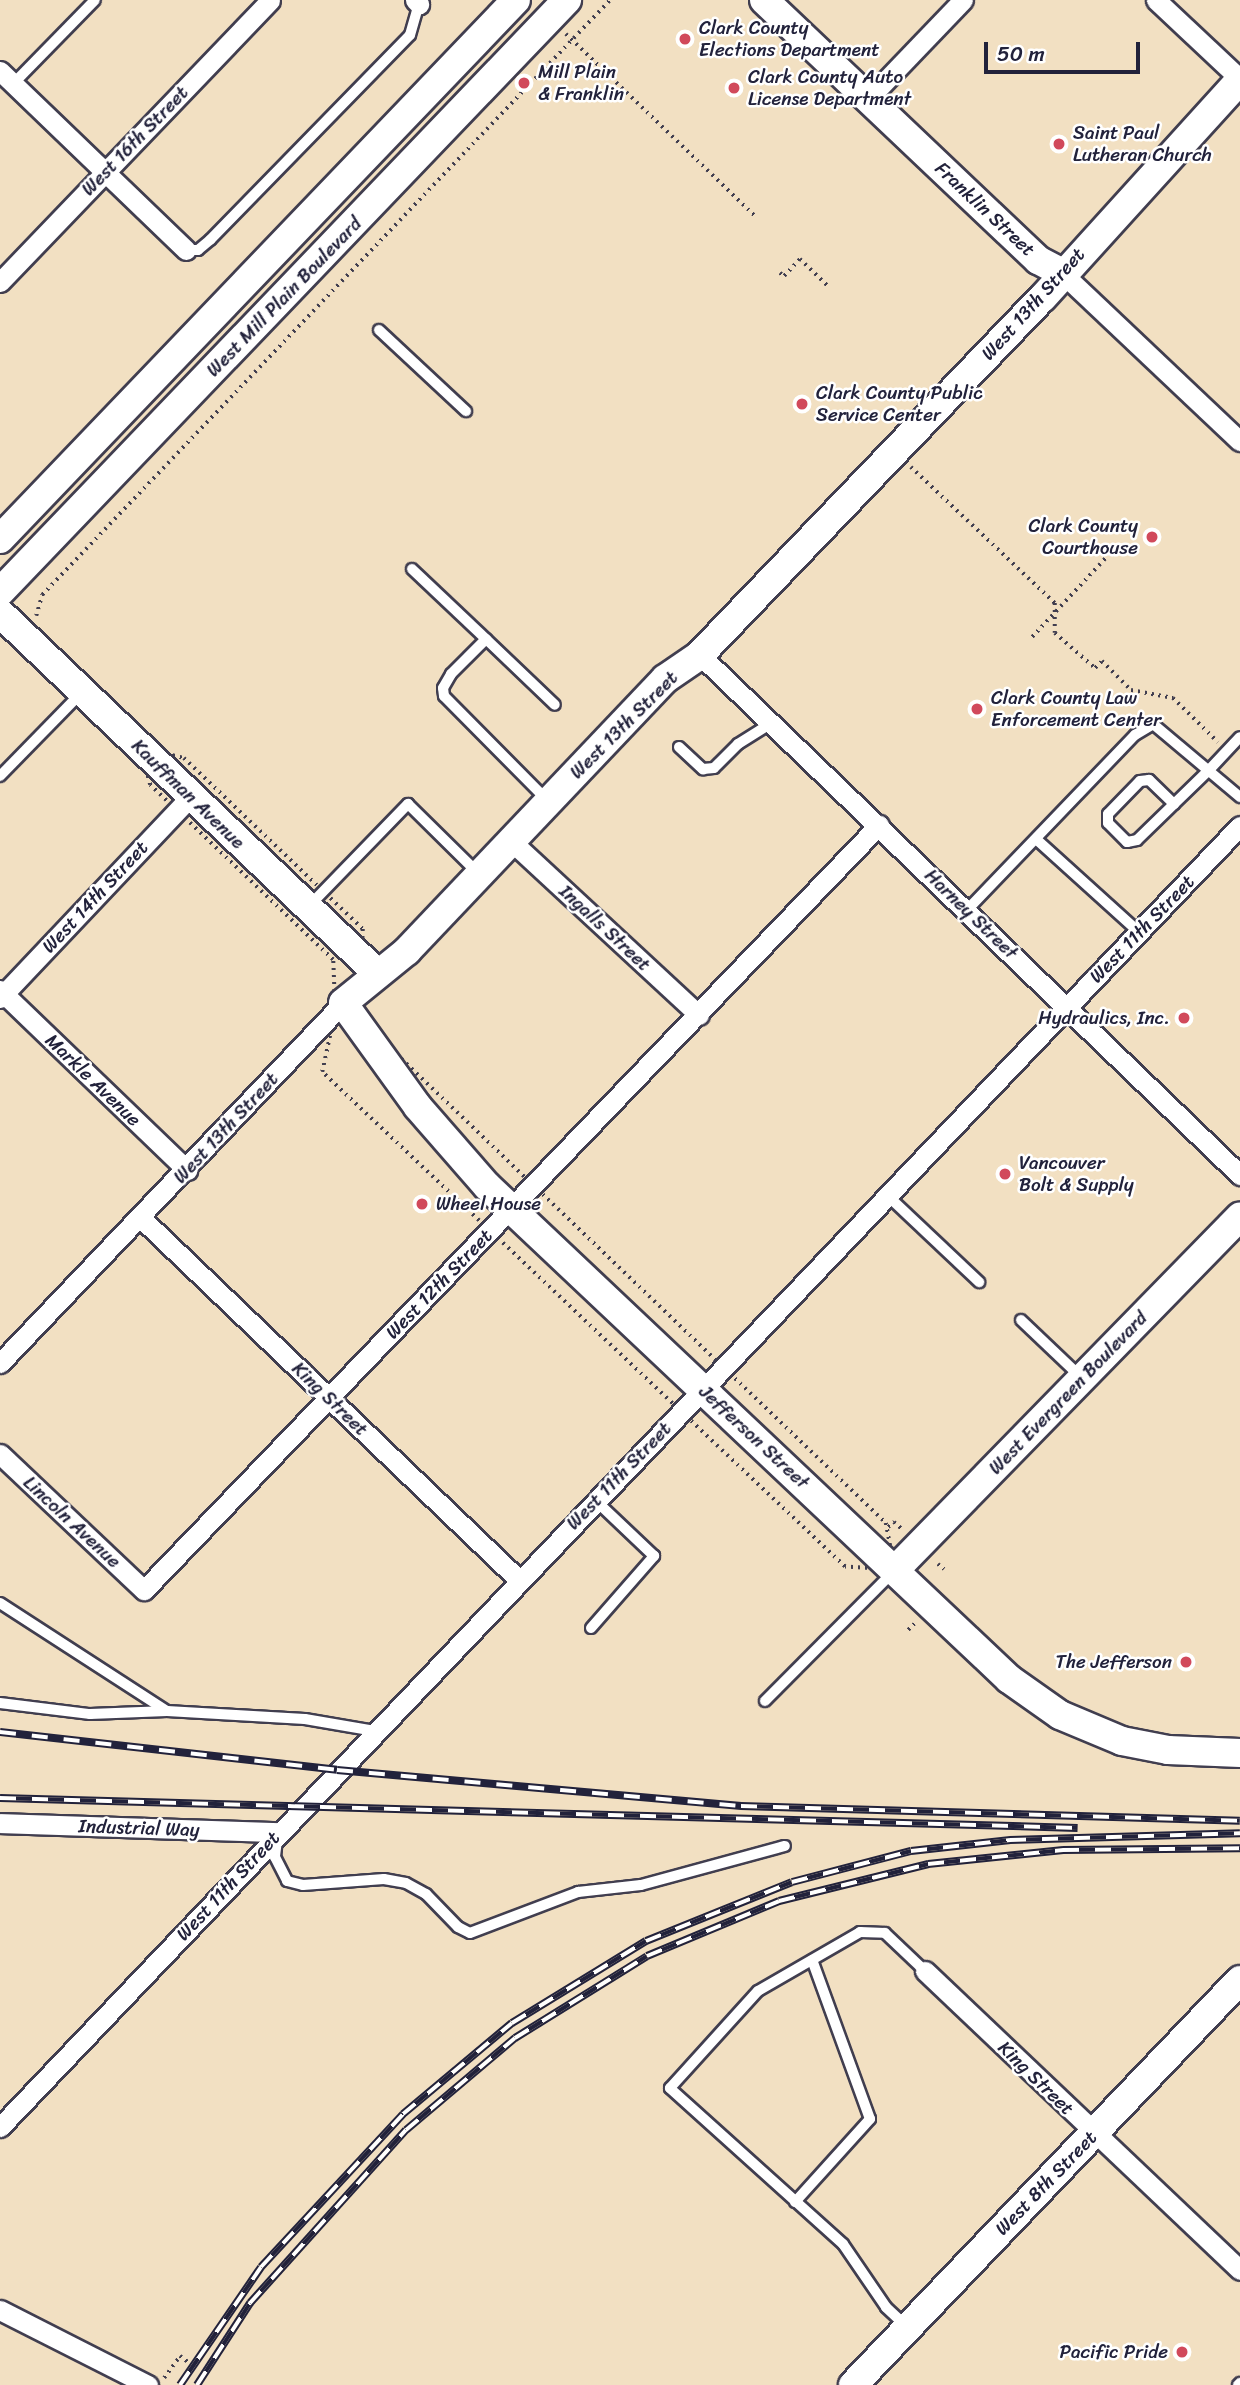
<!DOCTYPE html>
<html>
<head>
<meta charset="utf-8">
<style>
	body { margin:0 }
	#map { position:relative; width:1240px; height:2385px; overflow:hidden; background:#f2e0c2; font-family:Sriracha,sans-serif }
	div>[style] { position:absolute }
	.path>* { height:3.5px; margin-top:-1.75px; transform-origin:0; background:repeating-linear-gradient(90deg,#413e4f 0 2px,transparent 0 7px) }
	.roads { filter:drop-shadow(2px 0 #413e4f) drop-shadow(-2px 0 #413e4f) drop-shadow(0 2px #413e4f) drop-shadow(0 -2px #413e4f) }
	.lane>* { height:10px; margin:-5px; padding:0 5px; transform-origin:5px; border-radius:5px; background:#fff }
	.street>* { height:19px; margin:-9.5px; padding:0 9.5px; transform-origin:9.5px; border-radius:9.5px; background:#fff }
	.secondary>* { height:28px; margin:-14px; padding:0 14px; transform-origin:14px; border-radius:14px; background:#fff }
	.rail>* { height:8px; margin-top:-4px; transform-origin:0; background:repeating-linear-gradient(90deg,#fff 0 16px,#22223b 0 32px); box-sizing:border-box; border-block:2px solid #22223b }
	.path-bridge>* { height:3.5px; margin-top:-1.75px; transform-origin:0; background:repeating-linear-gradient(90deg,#413e4f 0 2px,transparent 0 7px) }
	.dots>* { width:19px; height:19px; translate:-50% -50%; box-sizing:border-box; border:4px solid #fff; border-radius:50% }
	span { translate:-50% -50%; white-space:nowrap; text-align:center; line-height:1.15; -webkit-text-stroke:5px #fff; paint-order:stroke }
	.poi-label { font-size:19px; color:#22223b }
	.left { translate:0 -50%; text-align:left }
	.right { translate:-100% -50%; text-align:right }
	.street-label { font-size:19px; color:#22223b }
	.scale { position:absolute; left:984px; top:42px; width:156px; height:32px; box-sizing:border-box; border:4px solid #22223b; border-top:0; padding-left:9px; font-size:21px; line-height:24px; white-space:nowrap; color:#22223b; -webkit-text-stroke:5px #fff; paint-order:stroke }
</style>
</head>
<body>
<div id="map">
	<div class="path">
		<div style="left:566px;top:34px;width:262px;rotate:43.9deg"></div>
		<div style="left:780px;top:273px;width:5px;rotate:37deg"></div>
		<div style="left:784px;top:276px;width:23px;rotate:-47deg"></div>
		<div style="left:800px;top:259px;width:40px;rotate:44deg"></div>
		<div style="left:911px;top:467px;width:198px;rotate:43.4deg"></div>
		<div style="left:1055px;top:603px;width:30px;rotate:90deg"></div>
		<div style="left:1055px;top:633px;width:53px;rotate:41.2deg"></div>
		<div style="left:1095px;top:668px;width:10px;rotate:-45deg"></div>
		<div style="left:1102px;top:661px;width:41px;rotate:45deg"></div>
		<div style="left:1131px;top:690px;width:43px;rotate:10.8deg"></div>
		<div style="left:1173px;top:698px;width:63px;rotate:44.4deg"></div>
		<div style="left:36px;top:616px;width:22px;rotate:-74deg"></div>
		<div style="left:42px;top:595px;width:823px;rotate:-46.33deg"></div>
		<div style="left:139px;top:747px;width:46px;rotate:13.7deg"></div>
		<div style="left:184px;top:758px;width:248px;rotate:43.7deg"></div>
		<div style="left:363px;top:929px;width:31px;rotate:92deg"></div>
		<div style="left:362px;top:960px;width:20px;rotate:41deg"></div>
		<div style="left:377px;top:973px;width:21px;rotate:139deg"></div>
		<div style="left:361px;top:987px;width:33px;rotate:90deg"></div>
		<div style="left:361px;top:1020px;width:727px;rotate:43.77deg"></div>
		<div style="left:886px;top:1523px;width:48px;rotate:79.2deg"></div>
		<div style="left:895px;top:1570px;width:50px;rotate:-176.6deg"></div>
		<div style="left:845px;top:1567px;width:720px;rotate:-136.58deg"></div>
		<div style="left:322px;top:1072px;width:61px;rotate:-77.8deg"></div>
		<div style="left:335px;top:1012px;width:52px;rotate:-92.2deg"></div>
		<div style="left:333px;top:960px;width:253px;rotate:-136.3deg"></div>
		<div style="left:150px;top:785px;width:40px;rotate:-106deg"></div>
		<div style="left:888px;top:1527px;width:8px;rotate:-40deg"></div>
		<div style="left:894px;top:1522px;width:11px;rotate:41deg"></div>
		<div style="left:938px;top:1564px;width:8px;rotate:40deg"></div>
		<div style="left:908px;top:1630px;width:10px;rotate:-45deg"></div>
		<div style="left:164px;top:2378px;width:27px;rotate:-54deg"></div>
		<div style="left:180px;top:2356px;width:10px;rotate:37deg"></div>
	</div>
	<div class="roads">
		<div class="lane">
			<div style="left:13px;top:84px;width:117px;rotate:-45.7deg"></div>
			<div style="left:186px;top:250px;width:12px"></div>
			<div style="left:198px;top:250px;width:16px;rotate:-40deg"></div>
			<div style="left:210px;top:240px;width:286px;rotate:-45.7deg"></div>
			<div style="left:410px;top:35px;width:32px;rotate:-74deg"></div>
			<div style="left:379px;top:330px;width:119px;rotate:43deg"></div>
			<div style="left:412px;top:569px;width:102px;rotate:43.4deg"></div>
			<div style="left:679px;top:747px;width:33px;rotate:43deg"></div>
			<div style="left:703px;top:769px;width:11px;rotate:-5deg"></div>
			<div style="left:714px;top:768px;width:34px;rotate:-45deg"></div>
			<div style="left:738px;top:744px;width:39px;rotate:-32deg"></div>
			<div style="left:0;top:776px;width:116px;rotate:-45.7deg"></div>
			<div style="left:546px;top:799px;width:145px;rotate:-134.7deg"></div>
			<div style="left:444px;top:696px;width:8px;rotate:-97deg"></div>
			<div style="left:443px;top:688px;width:16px;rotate:-60deg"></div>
			<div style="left:451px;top:674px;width:49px;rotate:-45deg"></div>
			<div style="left:486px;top:639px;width:95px;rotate:43.7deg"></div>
			<div style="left:1174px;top:804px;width:35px;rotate:-136deg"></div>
			<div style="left:1149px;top:780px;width:9px;rotate:174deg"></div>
			<div style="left:1140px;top:781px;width:46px;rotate:134.1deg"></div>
			<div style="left:1108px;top:814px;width:9px;rotate:90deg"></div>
			<div style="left:1108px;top:823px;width:27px;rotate:45deg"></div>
			<div style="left:1127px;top:842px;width:10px;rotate:-11deg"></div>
			<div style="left:1137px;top:840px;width:52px;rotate:-44.2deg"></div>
			<div style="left:1174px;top:804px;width:49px;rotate:-44.2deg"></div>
			<div style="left:1209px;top:770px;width:45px;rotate:-46.8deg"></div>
			<div style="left:1036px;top:839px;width:139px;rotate:42.1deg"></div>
			<div style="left:310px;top:905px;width:141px;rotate:-45.9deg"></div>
			<div style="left:408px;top:804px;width:97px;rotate:44.6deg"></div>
			<div style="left:967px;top:910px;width:243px;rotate:-46.2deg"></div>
			<div style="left:1135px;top:735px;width:21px;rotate:-31deg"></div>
			<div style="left:1153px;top:724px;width:114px;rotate:40deg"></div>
			<div style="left:887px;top:1195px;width:127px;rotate:43.4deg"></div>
			<div style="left:1021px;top:1320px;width:84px;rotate:43.6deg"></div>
			<div style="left:0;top:1603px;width:199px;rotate:32.9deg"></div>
			<div style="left:591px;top:1628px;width:96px;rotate:-48.8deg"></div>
			<div style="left:654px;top:1556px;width:80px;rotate:-136.5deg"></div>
			<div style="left:765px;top:1701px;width:180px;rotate:-45.2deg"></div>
			<div style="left:0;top:1703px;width:91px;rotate:7deg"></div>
			<div style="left:90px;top:1714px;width:77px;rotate:-2.2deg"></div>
			<div style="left:167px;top:1711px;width:138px;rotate:3.3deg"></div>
			<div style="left:305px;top:1719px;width:71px;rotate:9.7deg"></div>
			<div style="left:277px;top:1840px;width:17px;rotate:97deg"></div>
			<div style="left:275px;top:1857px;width:27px;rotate:63deg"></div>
			<div style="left:287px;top:1881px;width:16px;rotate:14deg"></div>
			<div style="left:303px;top:1885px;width:81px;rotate:-4.2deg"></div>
			<div style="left:384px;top:1879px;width:22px;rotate:10deg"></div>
			<div style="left:406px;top:1883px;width:23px;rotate:29deg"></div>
			<div style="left:426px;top:1894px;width:46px;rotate:45.9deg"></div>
			<div style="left:458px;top:1927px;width:13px;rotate:27deg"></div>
			<div style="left:470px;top:1933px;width:116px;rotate:-20.8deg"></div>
			<div style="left:578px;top:1892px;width:63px;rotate:-6.3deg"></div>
			<div style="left:641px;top:1885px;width:149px;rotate:-15.2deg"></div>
			<div style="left:795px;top:2202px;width:112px;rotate:-47.9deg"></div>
			<div style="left:870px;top:2119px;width:169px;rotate:-110deg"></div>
			<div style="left:905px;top:2325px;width:26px;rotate:-137deg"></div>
			<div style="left:886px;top:2307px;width:76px;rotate:-124.3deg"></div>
			<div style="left:843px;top:2244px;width:233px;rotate:-138deg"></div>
			<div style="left:670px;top:2088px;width:131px;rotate:-47.8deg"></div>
			<div style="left:758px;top:1991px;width:118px;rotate:-30deg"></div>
			<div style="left:860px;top:1932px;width:25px;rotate:2deg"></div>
			<div style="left:885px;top:1933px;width:55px;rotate:43.5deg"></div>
			<div style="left:1238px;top:2385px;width:3px;rotate:-45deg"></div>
		</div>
		<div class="street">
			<div style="left:415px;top:0;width:6px;rotate:45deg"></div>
			<div style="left:1156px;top:0;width:115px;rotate:43.2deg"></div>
			<div style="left:0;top:71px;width:258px;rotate:43.9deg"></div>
			<div style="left:868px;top:99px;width:137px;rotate:-46.2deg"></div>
			<div style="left:1061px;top:272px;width:246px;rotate:43.4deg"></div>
			<div style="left:0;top:282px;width:390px;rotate:-46.2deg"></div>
			<div style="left:700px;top:655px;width:750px;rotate:43.92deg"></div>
			<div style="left:511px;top:841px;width:256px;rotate:42.8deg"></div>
			<div style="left:0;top:990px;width:260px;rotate:43.9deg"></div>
			<div style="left:0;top:998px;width:277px;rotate:-46.6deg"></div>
			<div style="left:141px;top:1218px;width:523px;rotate:43.76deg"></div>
			<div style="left:0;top:1363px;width:497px;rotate:-46.4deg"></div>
			<div style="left:0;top:1454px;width:198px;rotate:43.4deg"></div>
			<div style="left:144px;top:1590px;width:1061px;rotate:-46.15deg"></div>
			<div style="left:0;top:1823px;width:278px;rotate:1.9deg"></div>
			<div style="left:925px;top:1971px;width:434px;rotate:43.5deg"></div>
			<div style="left:0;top:2127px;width:1797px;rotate:-46.38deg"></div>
			<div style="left:0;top:2310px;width:166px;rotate:26.9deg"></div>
		</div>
		<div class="secondary">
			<div style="left:764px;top:0;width:378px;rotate:43.5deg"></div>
			<div style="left:1038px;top:260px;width:26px;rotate:28deg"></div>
			<div style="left:1240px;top:80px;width:294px;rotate:132.2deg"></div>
			<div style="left:1042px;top:298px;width:494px;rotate:133.8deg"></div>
			<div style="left:700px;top:655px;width:42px;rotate:145.6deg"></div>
			<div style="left:665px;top:679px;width:375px;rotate:133.5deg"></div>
			<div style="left:407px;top:951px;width:82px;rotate:140.9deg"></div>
			<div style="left:343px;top:1003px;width:128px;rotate:54.2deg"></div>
			<div style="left:418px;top:1107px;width:105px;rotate:48.9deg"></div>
			<div style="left:487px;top:1186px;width:718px;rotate:43.36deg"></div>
			<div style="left:1009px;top:1679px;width:62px;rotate:35.2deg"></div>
			<div style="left:1060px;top:1715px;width:67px;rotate:22.8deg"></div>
			<div style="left:1122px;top:1741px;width:47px;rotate:11.1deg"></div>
			<div style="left:1168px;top:1750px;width:72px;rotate:2.4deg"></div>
			<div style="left:0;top:539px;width:746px;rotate:-46.25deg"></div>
			<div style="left:0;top:592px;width:820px;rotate:-46.24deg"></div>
			<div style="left:0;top:613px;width:521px;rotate:43.68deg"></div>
			<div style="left:895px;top:1570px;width:494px;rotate:-45.7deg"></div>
			<div style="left:853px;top:2385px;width:560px;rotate:-46.3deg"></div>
		</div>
	</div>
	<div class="rail">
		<div style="left:0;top:1732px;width:339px;rotate:6.4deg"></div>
		<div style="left:337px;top:1770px;width:406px;rotate:5.1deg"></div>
		<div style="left:741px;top:1806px;width:499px;rotate:1.7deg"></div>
		<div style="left:0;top:1798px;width:1078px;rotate:1.59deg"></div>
		<div style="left:180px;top:2385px;width:143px;rotate:-55.5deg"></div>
		<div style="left:261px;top:2267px;width:209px;rotate:-47.1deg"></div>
		<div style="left:403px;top:2114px;width:142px;rotate:-39.9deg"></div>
		<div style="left:512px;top:2023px;width:157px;rotate:-31.5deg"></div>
		<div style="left:646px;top:1941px;width:157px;rotate:-22deg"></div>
		<div style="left:792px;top:1882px;width:123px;rotate:-14.6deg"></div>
		<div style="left:911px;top:1851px;width:100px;rotate:-6.3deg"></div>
		<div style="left:1010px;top:1840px;width:230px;rotate:-1.7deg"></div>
		<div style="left:197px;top:2385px;width:98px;rotate:-57.1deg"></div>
		<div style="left:250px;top:2303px;width:233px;rotate:-48deg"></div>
		<div style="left:406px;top:2130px;width:143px;rotate:-40.2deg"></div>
		<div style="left:515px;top:2038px;width:155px;rotate:-31.8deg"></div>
		<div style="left:647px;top:1956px;width:143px;rotate:-22.6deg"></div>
		<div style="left:779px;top:1901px;width:154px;rotate:-13.9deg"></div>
		<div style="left:928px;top:1864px;width:136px;rotate:-5.9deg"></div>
		<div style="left:1063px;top:1850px;width:177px;rotate:-0.6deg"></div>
	</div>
	<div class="path-bridge">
		<div style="left:1032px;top:637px;width:122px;rotate:-47deg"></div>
	</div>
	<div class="dots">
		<div style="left:685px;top:39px;background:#d1495b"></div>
		<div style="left:524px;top:83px;background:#d1495b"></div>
		<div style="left:734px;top:88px;background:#d1495b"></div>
		<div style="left:1059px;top:144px;background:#d1495b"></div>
		<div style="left:802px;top:404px;background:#d1495b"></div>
		<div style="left:1152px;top:537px;background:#d1495b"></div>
		<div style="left:977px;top:709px;background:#d1495b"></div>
		<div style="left:1184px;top:1018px;background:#d1495b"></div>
		<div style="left:1005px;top:1174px;background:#d1495b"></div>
		<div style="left:422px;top:1204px;background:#d1495b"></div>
		<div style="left:1186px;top:1662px;background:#d1495b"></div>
		<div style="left:1182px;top:2352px;background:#d1495b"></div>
	</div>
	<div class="poi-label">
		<span class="left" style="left:699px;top:39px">Clark County<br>Elections Department</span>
		<span class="left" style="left:538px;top:83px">Mill Plain<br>&amp; Franklin</span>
		<span class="left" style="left:748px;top:88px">Clark County Auto<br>License Department</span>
		<span class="left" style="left:1073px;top:144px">Saint Paul<br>Lutheran Church</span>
		<span class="left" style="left:816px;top:404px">Clark County Public<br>Service Center</span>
		<span class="right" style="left:1138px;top:537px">Clark County<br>Courthouse</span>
		<span class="left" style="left:991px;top:709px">Clark County Law<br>Enforcement Center</span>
		<span class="right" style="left:1170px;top:1018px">Hydraulics, Inc.</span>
		<span class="left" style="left:1019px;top:1174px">Vancouver<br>Bolt &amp; Supply</span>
		<span class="left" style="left:436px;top:1204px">Wheel House</span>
		<span class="right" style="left:1172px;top:1662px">The Jefferson</span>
		<span class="right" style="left:1168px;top:2352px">Pacific Pride</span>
	</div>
	<div class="street-label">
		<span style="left:135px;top:141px;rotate:-46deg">West 16th Street</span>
		<span style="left:985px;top:209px;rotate:43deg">Franklin Street</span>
		<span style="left:284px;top:297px;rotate:-46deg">West Mill Plain Boulevard</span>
		<span style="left:1033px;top:304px;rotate:-48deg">West 13th Street</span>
		<span style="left:624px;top:725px;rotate:-45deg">West 13th Street</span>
		<span style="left:188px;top:794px;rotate:44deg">Kauffman Avenue</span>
		<span style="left:95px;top:897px;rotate:-47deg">West 14th Street</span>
		<span style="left:971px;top:914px;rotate:44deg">Harney Street</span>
		<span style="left:605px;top:928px;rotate:43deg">Ingalls Street</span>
		<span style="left:1142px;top:929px;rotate:-46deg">West 11th Street</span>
		<span style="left:93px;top:1080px;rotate:44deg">Markle Avenue</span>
		<span style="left:226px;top:1128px;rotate:-47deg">West 13th Street</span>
		<span style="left:439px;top:1284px;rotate:-46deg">West 12th Street</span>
		<span style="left:1068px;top:1393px;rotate:-46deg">West Evergreen Boulevard</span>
		<span style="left:330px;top:1399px;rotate:44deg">King Street</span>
		<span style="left:754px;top:1437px;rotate:43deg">Jefferson Street</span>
		<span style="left:619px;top:1476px;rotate:-46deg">West 11th Street</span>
		<span style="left:72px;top:1522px;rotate:43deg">Lincoln Avenue</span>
		<span style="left:139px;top:1828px;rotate:2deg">Industrial Way</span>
		<span style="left:228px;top:1886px;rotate:-47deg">West 11th Street</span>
		<span style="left:1036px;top:2078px;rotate:44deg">King Street</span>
		<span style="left:1046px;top:2183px;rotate:-46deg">West 8th Street</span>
	</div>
	<div class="scale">50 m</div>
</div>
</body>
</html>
